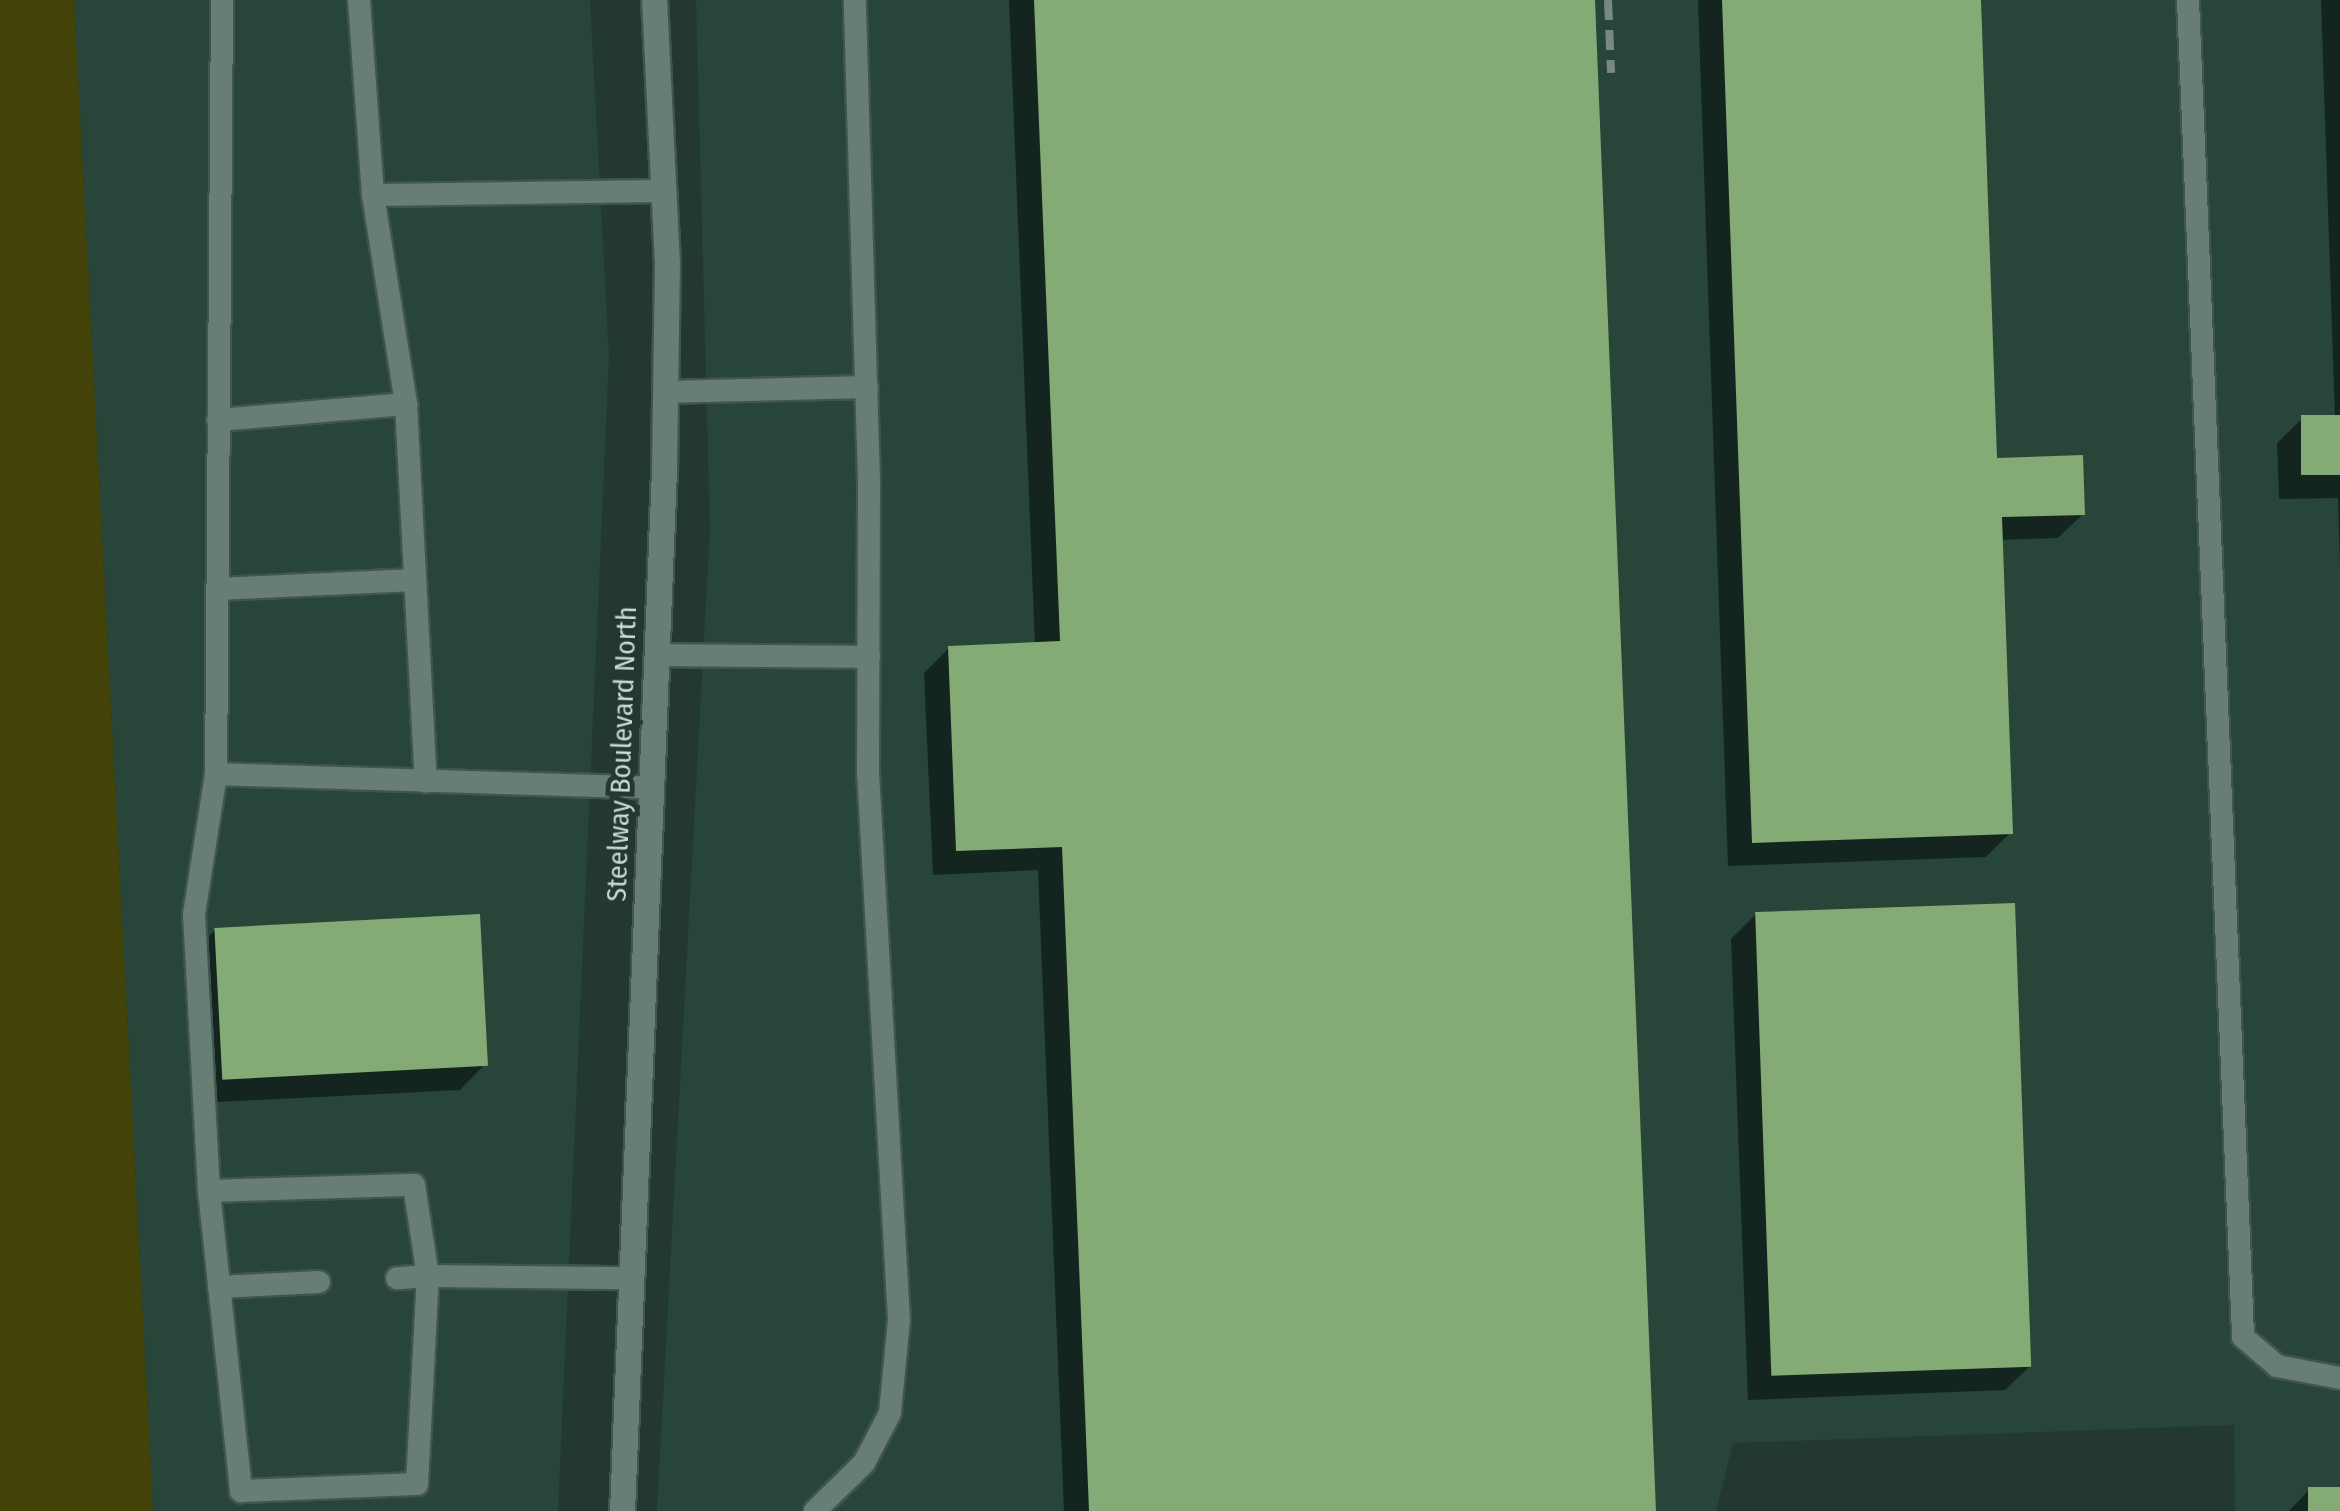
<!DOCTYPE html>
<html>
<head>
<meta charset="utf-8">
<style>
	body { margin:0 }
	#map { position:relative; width:2340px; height:1511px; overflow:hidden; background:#233930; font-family:"Fira Sans Condensed",sans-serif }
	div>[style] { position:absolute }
	.built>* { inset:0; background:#274539 }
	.green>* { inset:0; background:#434309 }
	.shadow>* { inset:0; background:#0007 }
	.building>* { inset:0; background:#84ab76; transform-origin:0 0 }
	.roads { filter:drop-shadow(2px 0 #41544d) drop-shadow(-2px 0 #41544d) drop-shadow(0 2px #41544d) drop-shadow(0 -2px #41544d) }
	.lane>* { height:22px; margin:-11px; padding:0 11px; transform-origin:11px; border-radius:11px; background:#667e73 }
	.street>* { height:25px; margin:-12.5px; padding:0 12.5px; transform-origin:12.5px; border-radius:12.5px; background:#667e73 }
	.rail>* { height:8px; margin-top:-4px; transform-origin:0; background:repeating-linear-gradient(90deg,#778981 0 20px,transparent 0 30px) }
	span { translate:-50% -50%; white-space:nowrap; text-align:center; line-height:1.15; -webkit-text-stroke:10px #233930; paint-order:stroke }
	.street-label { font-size:28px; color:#cddad4 }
</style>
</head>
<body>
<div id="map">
	<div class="built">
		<div style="clip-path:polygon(74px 0,590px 0,609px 357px,558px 1511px,153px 1511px)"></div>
		<div style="clip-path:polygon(696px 0,2340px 0,2340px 1511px,2235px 1511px,2234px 1425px,1733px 1443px,1716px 1511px,657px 1511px,710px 527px)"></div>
	</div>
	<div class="green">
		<div style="clip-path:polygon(0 0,74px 0,153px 1511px,0 1511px)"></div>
	</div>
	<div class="shadow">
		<div style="clip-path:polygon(1009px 0,1592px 0,1653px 1511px,1064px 1511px,1038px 870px,933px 875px,924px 673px,949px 648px,1035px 645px)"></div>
		<div style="clip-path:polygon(1698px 0,1979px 0,1995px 460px,2083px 514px,2058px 538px,2000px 540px,2010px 833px,1986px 857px,1728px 866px)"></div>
		<div style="clip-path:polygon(2321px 0,2340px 0,2340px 567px,2338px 498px,2279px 499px,2277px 443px,2302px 419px,2335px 418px)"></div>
		<div style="clip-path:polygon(1756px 914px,2030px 1366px,2005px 1390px,1748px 1400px,1731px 939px)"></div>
		<div style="clip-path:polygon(215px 930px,484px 1065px,460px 1090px,198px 1103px,191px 955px)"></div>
		<div style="clip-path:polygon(2340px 1489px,2340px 1511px,2289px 1511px,2309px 1490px)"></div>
	</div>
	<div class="building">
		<div style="clip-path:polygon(1034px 0,1595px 0,1656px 1511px,1089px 1511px,1062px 847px,956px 851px,948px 646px,1060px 641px)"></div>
		<div style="clip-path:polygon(1722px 0,1981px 0,1997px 458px,2083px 455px,2085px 515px,2002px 517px,2013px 834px,1752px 843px)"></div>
		<div style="left:2340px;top:415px;width:60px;height:39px;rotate:90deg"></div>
		<div style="left:2015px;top:903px;width:464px;height:260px;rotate:88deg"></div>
		<div style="left:480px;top:914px;width:152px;height:266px;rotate:87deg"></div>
		<div style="left:2340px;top:1487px;width:24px;height:32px;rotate:90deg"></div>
	</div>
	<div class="roads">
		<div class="lane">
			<div style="left:222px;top:0;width:774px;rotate:90.44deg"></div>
			<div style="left:216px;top:774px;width:142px;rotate:98.9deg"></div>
			<div style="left:194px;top:914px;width:277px;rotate:86.9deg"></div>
			<div style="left:209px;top:1191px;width:302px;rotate:83.9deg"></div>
			<div style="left:241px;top:1491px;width:176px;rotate:-2.3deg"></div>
			<div style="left:417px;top:1484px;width:208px;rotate:-87deg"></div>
			<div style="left:428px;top:1276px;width:203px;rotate:0.6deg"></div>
			<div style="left:359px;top:0;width:196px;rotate:85.9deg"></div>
			<div style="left:373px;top:195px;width:290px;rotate:-0.8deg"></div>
			<div style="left:2188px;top:0;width:1338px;rotate:87.64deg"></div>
			<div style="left:2243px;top:1337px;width:45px;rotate:40.5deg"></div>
			<div style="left:2277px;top:1366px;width:64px;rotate:10.8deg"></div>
			<div style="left:373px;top:195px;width:212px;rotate:81deg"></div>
			<div style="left:406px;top:404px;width:378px;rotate:87deg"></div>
			<div style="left:665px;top:392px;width:202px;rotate:-1.4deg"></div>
			<div style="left:218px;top:420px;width:189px;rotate:-4.9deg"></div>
			<div style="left:217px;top:589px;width:198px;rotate:-2.6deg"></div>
			<div style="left:657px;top:655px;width:212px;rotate:0.5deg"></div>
			<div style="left:216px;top:774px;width:435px;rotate:1.8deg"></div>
			<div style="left:209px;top:1191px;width:205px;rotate:-1.7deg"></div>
			<div style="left:414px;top:1185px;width:92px;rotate:81.3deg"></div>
			<div style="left:428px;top:1276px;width:31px;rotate:176deg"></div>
			<div style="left:219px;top:1287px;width:100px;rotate:-2.9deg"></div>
			<div style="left:815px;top:1511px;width:69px;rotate:-44.4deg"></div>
			<div style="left:864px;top:1463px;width:56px;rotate:-62.5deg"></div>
			<div style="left:890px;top:1413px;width:93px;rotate:-84.5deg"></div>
			<div style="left:899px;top:1320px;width:548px;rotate:-93.24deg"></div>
			<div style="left:868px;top:773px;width:292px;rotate:-89.8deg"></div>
			<div style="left:869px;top:481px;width:481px;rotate:-91.7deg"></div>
		</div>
		<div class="street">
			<div style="left:622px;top:1511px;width:1040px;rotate:-87.69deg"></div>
			<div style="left:664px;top:472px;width:208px;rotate:-89.2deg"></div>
			<div style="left:667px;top:264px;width:264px;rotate:-92.8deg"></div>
		</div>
	</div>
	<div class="rail">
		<div style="left:1608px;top:0;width:73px;rotate:87.6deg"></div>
	</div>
	<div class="street-label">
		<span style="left:622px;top:754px;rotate:-88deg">Steelway Boulevard North</span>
	</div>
</div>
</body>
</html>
